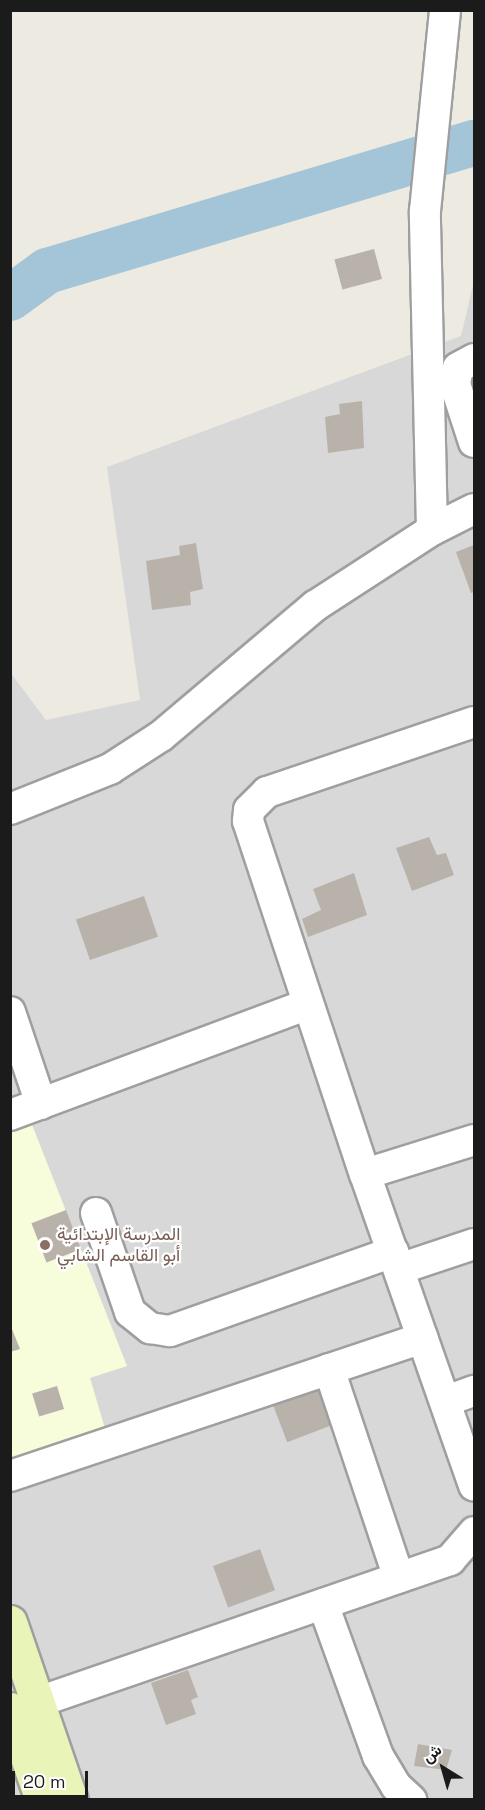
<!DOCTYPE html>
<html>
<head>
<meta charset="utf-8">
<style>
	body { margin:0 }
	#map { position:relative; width:485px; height:1810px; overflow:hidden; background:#eceae1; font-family:"Space Grotesk",Vazirmatn,sans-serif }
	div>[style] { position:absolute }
	.residential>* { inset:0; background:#d9d8d8 }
	.education>* { inset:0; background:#f7fcda }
	.river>* { height:46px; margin:-23px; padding:0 23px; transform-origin:23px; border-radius:23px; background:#a4c5d7 }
	.building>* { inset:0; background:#b8b2ab; transform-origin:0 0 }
	.roads { filter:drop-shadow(2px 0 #9f9f9f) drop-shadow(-2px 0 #9f9f9f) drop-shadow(0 2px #9f9f9f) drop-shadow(0 -2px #9f9f9f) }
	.minor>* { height:30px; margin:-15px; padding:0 15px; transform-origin:15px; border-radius:15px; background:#fff }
	.secondary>* { height:33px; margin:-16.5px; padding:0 16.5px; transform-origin:16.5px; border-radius:16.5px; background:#e9f4b8 }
	.dots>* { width:16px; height:16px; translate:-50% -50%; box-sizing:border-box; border:3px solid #fff; border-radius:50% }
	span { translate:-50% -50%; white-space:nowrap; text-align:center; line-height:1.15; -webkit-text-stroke:4.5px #fff; paint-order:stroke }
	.education-label { font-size:18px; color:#785e54 }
	.left { translate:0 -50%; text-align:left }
	.frame { position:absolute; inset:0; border:12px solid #1b1b1b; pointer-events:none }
	.north { position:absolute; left:413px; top:1738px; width:60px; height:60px; -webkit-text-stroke:4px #fff; paint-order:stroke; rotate:323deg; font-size:16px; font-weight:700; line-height:24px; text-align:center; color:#1b1b1b }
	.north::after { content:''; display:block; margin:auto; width:21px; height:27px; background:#1b1b1b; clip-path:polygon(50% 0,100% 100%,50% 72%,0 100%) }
	.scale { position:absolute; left:12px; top:1771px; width:76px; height:27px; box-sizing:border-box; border:3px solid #1b1b1b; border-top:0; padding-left:8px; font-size:18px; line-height:21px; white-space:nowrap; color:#1b1b1b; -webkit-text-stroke:4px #fff; paint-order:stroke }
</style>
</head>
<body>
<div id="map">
	<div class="residential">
		<div style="clip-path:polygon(474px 281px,474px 1799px,11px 1799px,10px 672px,46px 720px,140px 700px,107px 467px,461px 336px)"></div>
	</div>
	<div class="education">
		<div style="clip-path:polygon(29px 1117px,127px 1366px,90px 1378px,107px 1435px,10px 1469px,10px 1125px)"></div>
	</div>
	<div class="river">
		<div style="left:10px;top:298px;width:46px;rotate:-36.1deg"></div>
		<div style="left:47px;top:271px;width:446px;rotate:-16.7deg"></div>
	</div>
	<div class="building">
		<div style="left:374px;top:249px;width:31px;height:41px;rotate:75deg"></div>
		<div style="clip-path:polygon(362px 401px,364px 448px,328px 453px,325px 417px,340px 414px,339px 404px)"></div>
		<div style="clip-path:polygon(196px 543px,203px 589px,190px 592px,191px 605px,152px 610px,146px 561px,180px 555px,179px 546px)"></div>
		<div style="clip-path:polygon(474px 545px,474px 592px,471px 593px,456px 552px)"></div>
		<div style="clip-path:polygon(429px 837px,437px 855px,446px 853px,454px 875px,412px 891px,396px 848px)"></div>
		<div style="clip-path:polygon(354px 873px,367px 915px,308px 937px,302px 919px,321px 910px,313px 889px)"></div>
		<div style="left:144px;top:896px;width:43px;height:72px;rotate:71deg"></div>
		<div style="left:66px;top:1210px;width:42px;height:37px;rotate:69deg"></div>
		<div style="clip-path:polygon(10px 1324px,20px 1349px,10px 1352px)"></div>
		<div style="left:318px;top:1380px;width:47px;height:51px;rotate:69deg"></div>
		<div style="left:57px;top:1386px;width:24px;height:26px;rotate:73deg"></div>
		<div style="left:260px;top:1549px;width:44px;height:50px;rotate:70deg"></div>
		<div style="clip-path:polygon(188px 1670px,198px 1697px,191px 1700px,196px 1714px,166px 1725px,151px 1683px)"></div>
		<div style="clip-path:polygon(418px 1744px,452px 1750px,446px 1770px,414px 1766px)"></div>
	</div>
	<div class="roads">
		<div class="minor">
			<div style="left:474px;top:359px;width:18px;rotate:151deg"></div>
			<div style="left:458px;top:368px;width:16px;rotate:101deg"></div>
			<div style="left:455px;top:384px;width:61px;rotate:71.9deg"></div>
			<div style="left:432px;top:530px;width:319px;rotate:-91.3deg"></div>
			<div style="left:425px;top:211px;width:202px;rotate:-84.3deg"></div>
			<div style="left:474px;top:722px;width:219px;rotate:161.3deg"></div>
			<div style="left:267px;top:792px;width:25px;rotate:135deg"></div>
			<div style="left:249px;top:810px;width:11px;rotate:95deg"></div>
			<div style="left:248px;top:821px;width:372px;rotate:71.7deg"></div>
			<div style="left:365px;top:1174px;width:330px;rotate:70.7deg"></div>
			<div style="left:10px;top:809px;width:108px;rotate:-21.8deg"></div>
			<div style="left:110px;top:769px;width:61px;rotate:-32.9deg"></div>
			<div style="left:161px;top:736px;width:202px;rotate:-40.2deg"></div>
			<div style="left:315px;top:606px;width:140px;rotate:-33deg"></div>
			<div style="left:432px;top:530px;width:47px;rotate:-26.6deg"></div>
			<div style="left:10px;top:1012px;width:97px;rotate:71.4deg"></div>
			<div style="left:10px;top:1115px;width:318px;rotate:-20.4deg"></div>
			<div style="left:365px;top:1174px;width:114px;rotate:-17.3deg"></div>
			<div style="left:96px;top:1213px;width:105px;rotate:71deg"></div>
			<div style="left:130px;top:1312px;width:26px;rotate:39deg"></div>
			<div style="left:150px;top:1328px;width:20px;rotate:9deg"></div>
			<div style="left:170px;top:1331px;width:237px;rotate:-19.5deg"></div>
			<div style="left:399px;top:1269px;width:79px;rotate:-18.4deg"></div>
			<div style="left:329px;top:1369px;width:220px;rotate:71.5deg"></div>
			<div style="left:446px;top:1401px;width:30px;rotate:-20deg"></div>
			<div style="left:10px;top:1476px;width:435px;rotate:-18.5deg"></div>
			<div style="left:323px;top:1604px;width:162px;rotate:70.1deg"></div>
			<div style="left:378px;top:1756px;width:35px;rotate:59deg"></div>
			<div style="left:396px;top:1786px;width:21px;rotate:43deg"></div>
			<div style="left:38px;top:1702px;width:436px;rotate:-19deg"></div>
			<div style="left:450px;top:1560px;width:37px;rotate:-49deg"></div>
		</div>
		<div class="secondary">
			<div style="left:10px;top:1622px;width:188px;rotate:71.1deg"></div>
			<div style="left:10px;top:1709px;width:96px;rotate:70.6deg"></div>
		</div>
	</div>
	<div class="dots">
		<div style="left:45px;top:1245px;background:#8d6e63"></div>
	</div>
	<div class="education-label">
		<span class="left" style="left:57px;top:1245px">المدرسة الإبتدائية<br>أبو القاسم الشابي</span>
	</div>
	<div class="frame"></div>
	<div class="north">ش</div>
	<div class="scale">20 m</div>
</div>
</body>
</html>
